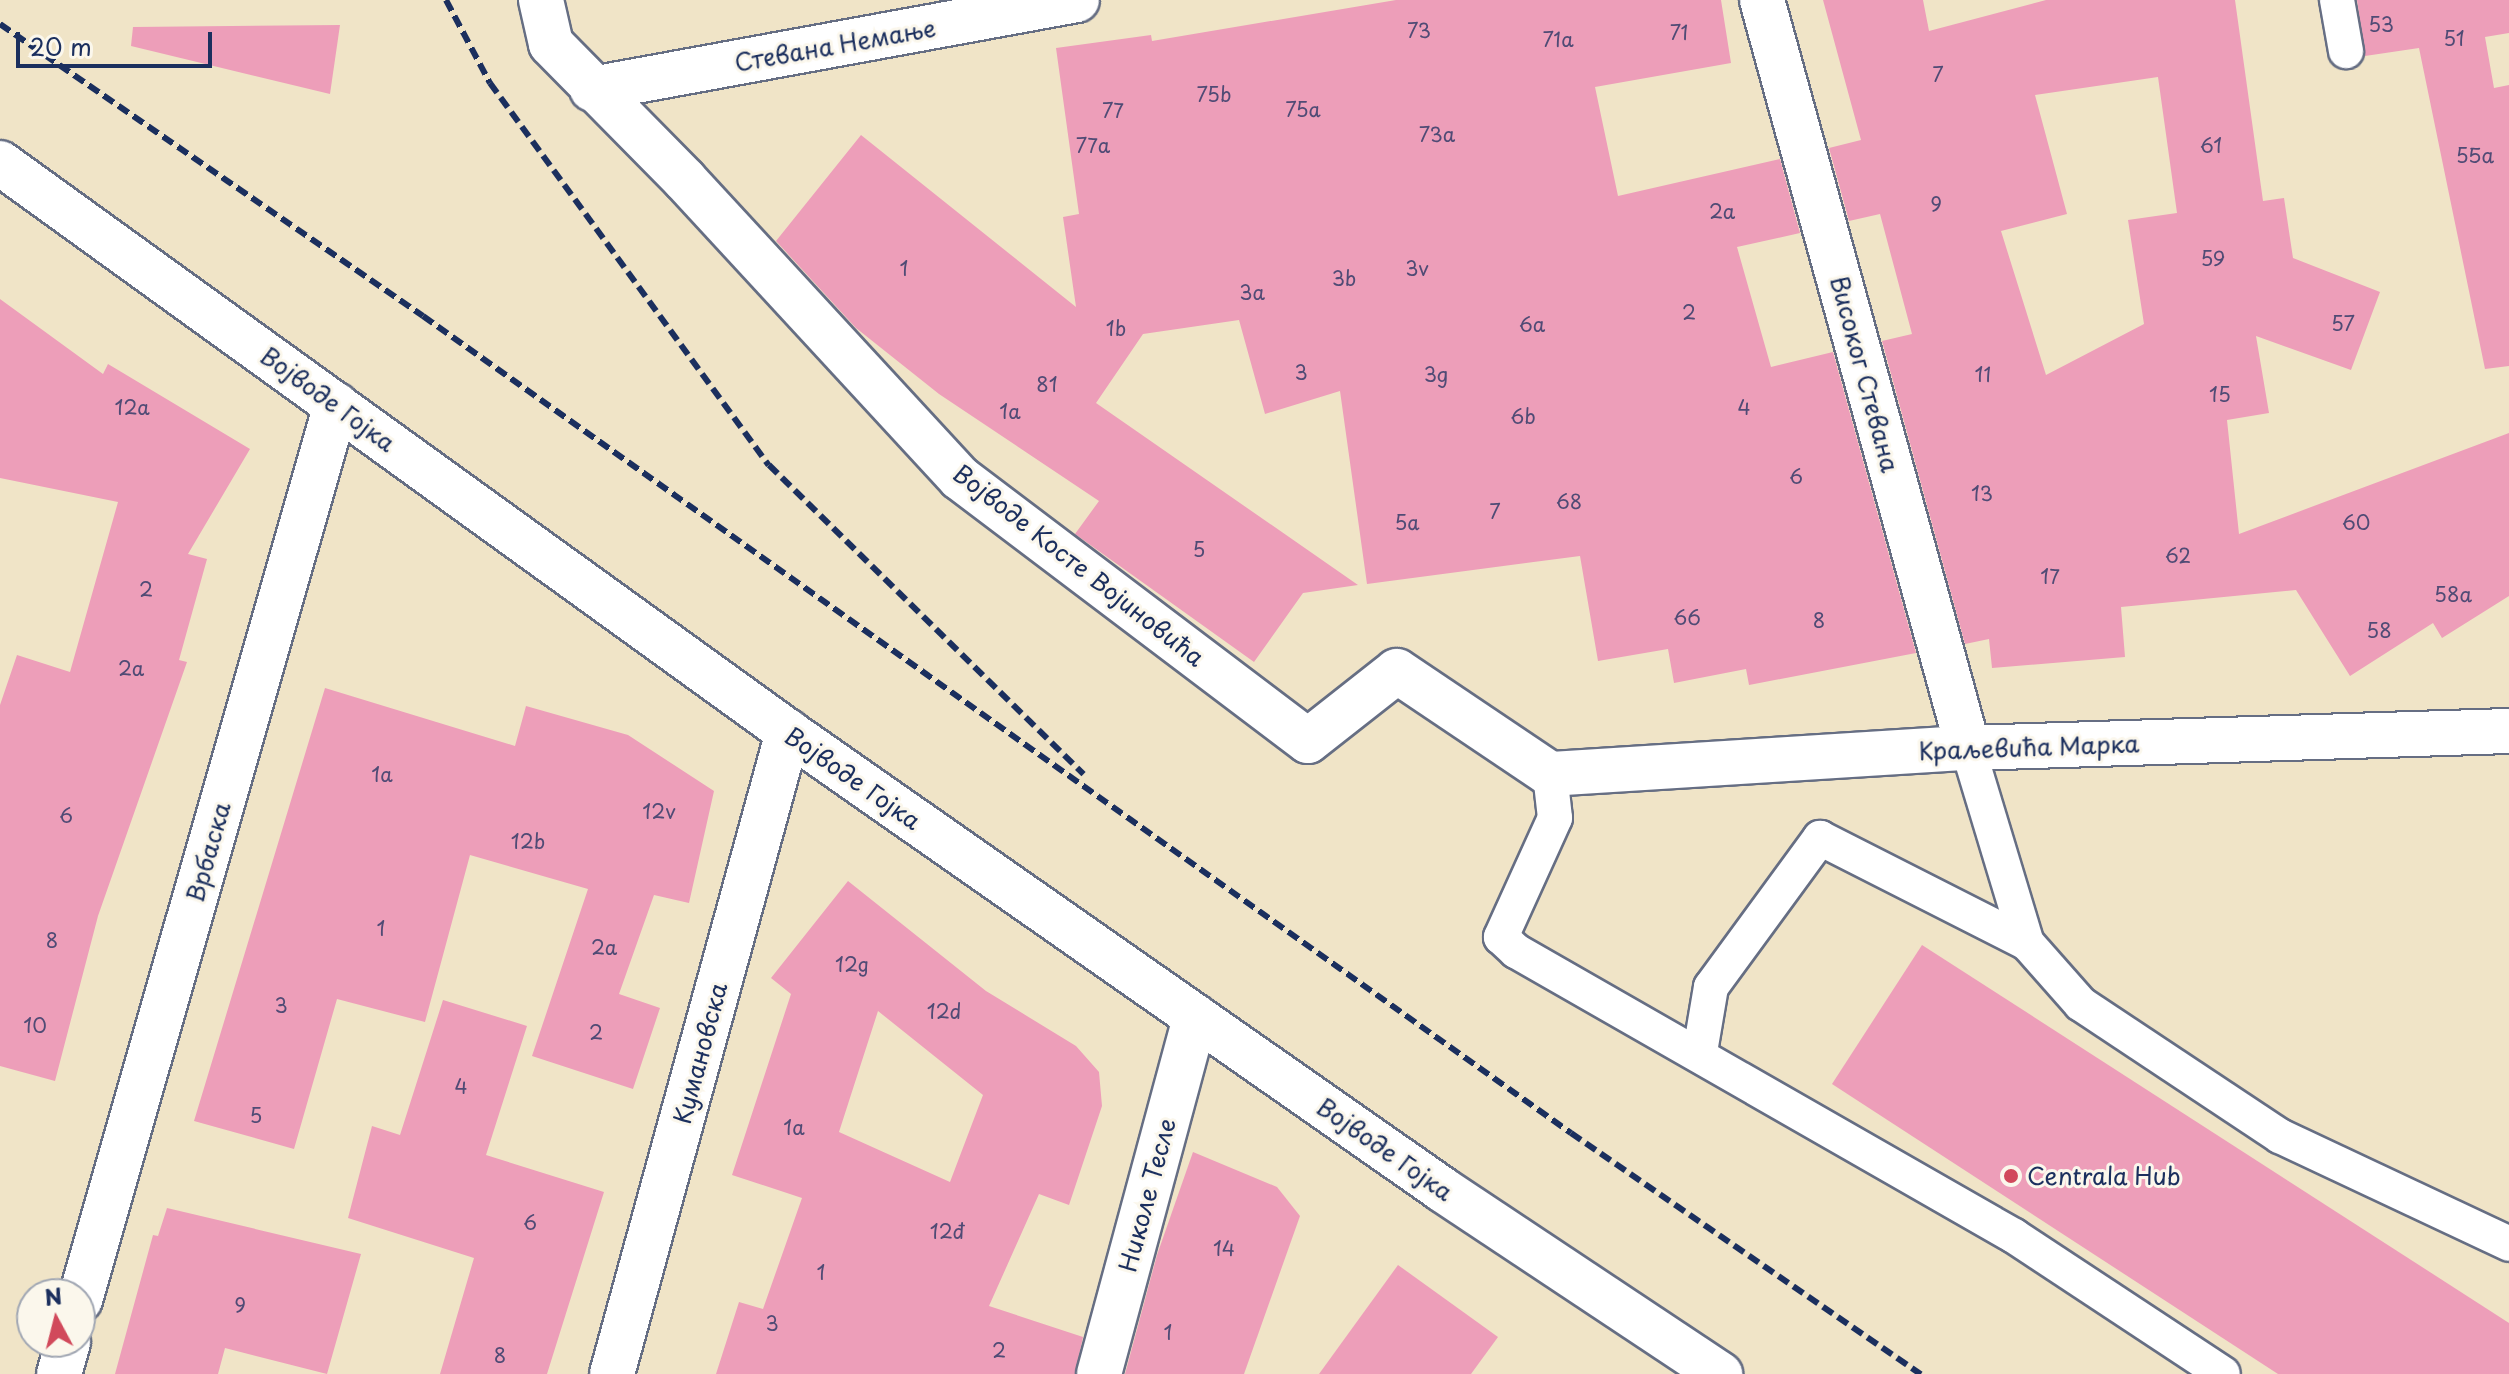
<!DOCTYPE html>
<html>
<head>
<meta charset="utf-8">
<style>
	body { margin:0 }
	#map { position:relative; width:2509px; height:1374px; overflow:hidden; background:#f0e4c7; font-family:"Playpen Sans",sans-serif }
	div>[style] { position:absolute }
	.building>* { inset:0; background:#ed9eb9 }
	.roads { filter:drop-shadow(2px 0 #666e83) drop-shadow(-2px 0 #666e83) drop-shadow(0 2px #666e83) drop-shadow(0 -2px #666e83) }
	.service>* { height:34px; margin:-17px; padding:0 17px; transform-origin:17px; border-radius:17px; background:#fff }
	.minor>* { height:44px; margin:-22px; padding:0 22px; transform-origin:22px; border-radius:22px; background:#fff }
	.tertiary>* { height:44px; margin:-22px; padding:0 22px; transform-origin:22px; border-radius:22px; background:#fff }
	.rail>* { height:6px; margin-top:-3px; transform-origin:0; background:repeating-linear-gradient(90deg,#1b2f5e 0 12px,transparent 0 18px) }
	.dots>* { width:22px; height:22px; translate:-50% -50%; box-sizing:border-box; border:4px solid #fbf7ec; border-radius:50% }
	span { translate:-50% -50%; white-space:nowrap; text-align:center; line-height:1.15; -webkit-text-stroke:6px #fbf7ec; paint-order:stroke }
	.number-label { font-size:20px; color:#504b75 }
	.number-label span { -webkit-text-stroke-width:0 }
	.street-label { font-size:24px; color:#1b2f5e }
	.poi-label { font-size:24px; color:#1b2f5e }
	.left { translate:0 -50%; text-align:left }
	.north { position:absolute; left:16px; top:1278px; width:80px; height:80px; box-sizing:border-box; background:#fbf7ec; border:2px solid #a1a7b3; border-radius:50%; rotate:353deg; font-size:22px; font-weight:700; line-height:32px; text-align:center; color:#1b2f5e }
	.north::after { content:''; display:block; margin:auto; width:28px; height:36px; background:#d1495b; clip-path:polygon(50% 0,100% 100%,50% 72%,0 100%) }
	.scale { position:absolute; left:16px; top:32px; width:196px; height:36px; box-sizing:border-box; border:4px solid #1b2f5e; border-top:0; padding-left:10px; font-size:24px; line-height:28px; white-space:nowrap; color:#1b2f5e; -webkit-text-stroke:6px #fbf7ec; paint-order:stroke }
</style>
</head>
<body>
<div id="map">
	<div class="building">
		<div style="clip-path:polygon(1396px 0,1721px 0,1731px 63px,1595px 87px,1618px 196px,1780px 159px,1800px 233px,1737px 247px,1771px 367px,1833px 352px,1916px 653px,1749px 685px,1746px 669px,1674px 683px,1668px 649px,1598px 661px,1580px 556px,1367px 584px,1340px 391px,1265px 414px,1239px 320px,1143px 334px,1096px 403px,1358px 585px,1303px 593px,1254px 662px,1075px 534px,1099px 501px,939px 394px,856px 328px,776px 241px,861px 135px,1076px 307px,1063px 217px,1079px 214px,1056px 48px,1151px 35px,1152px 41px)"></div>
		<div style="clip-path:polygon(evenodd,1823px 0,1923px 0,1929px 31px,2046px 0,2235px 0,2263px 201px,2284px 198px,2293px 258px,2380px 292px,2351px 370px,2256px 336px,2269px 413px,2227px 420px,2239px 534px,2509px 433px,2509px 596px,2442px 638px,2433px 623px,2350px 676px,2296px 590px,2121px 607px,2125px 657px,1992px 668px,1989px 639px,1965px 644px,1882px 341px,1912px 334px,1880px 214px,1849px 221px,1829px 148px,1861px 140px,1823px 0,2158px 77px,2177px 213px,2128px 220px,2144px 324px,2046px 375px,2001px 231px,2067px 214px,2035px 95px,2158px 77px)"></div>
		<div style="clip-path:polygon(2357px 0,2509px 0,2509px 33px,2485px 37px,2494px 88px,2509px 85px,2509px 366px,2485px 369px,2419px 48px,2365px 56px)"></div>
		<div style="clip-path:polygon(340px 25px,330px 94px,131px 46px,133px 27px)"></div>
		<div style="clip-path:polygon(0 299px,103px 374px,108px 364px,250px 449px,188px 554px,207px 559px,179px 660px,187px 662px,98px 916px,55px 1081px,0 1066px,0 705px,17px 655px,70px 672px,118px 502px,0 478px)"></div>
		<div style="clip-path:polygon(325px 688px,515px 746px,526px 706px,628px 735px,714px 791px,689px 903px,654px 895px,619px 994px,660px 1008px,633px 1089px,532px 1056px,588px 889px,470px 855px,425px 1022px,337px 999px,294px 1149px,194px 1121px)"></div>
		<div style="clip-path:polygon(evenodd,848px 881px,986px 991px,1076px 1046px,1099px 1072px,1102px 1106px,1069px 1205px,1039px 1194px,989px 1306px,1083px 1337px,1075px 1374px,716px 1374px,739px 1302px,763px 1309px,802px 1198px,732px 1175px,791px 994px,771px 978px,848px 881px,878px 1011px,983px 1095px,950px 1182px,839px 1132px,878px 1011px)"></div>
		<div style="clip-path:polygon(1922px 945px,2509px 1323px,2509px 1374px,2278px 1374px,1832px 1084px)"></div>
		<div style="clip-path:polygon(443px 1000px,527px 1026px,486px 1155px,604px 1192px,547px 1374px,440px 1374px,474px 1258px,348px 1218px,372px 1126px,400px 1135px)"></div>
		<div style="clip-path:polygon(1193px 1152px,1277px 1187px,1300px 1216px,1244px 1374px,1125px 1374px,1157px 1255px)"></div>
		<div style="clip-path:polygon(167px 1208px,361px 1254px,327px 1374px,225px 1348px,218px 1374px,115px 1374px,153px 1235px,158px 1236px)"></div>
		<div style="clip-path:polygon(1398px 1265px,1498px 1337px,1471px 1374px,1319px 1374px)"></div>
	</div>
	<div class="roads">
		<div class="service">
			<div style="left:2337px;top:0;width:52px;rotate:80deg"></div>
			<div style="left:1968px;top:748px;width:204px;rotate:73.2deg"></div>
			<div style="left:2027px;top:943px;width:81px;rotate:48.5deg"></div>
			<div style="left:2081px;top:1004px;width:239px;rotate:33.6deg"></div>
			<div style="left:2280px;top:1136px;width:253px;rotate:25.2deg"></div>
			<div style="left:1550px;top:774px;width:44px;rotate:83.5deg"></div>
			<div style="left:1555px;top:818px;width:131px;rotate:114.4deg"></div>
			<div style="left:1501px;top:937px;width:21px;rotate:43deg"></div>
			<div style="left:1516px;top:951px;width:574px;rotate:29.78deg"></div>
			<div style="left:2014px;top:1236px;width:250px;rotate:33.4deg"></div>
			<div style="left:1700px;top:1052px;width:66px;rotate:-80.4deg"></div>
			<div style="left:1711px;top:987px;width:185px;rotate:-53.8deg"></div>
			<div style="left:1820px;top:838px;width:232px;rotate:26.9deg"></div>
		</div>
		<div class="minor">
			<div style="left:541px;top:0;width:45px;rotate:77.2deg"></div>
			<div style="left:551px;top:44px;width:191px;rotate:45.4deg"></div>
			<div style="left:685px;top:180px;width:405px;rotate:47.3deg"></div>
			<div style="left:960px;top:478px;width:436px;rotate:37.1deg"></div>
			<div style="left:1308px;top:741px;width:113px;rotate:-38.2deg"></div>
			<div style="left:1397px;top:671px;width:184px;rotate:33.9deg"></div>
			<div style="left:1550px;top:774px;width:419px;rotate:-3.6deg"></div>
			<div style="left:1968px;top:748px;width:541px;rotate:-1.8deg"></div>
			<div style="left:1762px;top:0;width:776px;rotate:74.6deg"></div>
			<div style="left:592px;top:89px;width:493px;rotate:-10.4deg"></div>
			<div style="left:80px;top:1300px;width:931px;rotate:-74.04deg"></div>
			<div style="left:59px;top:1374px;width:33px;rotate:-74deg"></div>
			<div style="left:612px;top:1374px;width:666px;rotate:-74.67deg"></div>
			<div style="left:1099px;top:1374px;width:370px;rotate:-74.9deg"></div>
		</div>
		<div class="tertiary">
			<div style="left:0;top:163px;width:972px;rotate:35.83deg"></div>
			<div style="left:788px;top:732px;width:799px;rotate:34.96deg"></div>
			<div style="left:1443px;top:1190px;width:333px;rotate:33.6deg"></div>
		</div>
	</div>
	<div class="rail">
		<div style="left:446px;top:0;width:94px;rotate:62.1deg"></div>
		<div style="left:490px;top:83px;width:473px;rotate:53.9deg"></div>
		<div style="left:769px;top:465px;width:441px;rotate:44.5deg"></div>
		<div style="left:0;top:24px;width:514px;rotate:34.62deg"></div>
		<div style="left:423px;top:316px;width:1409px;rotate:35.44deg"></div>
		<div style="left:1571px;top:1133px;width:425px;rotate:34.6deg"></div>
	</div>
	<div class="dots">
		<div style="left:2011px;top:1176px;background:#d1495b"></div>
	</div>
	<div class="number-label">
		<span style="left:2381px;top:24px">53</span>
		<span style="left:1419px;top:30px">73</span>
		<span style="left:1679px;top:32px">71</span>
		<span style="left:2454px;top:38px">51</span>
		<span style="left:1558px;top:39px">71a</span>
		<span style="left:1938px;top:74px">7</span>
		<span style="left:1214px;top:94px">75b</span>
		<span style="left:1303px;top:109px">75a</span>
		<span style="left:1113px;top:110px">77</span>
		<span style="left:1437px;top:134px">73a</span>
		<span style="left:1093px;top:145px">77a</span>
		<span style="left:2211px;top:145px">61</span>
		<span style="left:2475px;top:155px">55a</span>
		<span style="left:1936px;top:204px">9</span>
		<span style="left:1722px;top:211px">2a</span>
		<span style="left:2213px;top:258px">59</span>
		<span style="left:904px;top:268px">1</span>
		<span style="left:1417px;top:268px">3v</span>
		<span style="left:1344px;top:278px">3b</span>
		<span style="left:1252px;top:292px">3a</span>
		<span style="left:1689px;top:312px">2</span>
		<span style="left:2343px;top:323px">57</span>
		<span style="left:1532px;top:324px">6a</span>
		<span style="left:1116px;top:328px">1b</span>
		<span style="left:1301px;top:372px">3</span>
		<span style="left:1436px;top:374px">3g</span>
		<span style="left:1983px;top:374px">11</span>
		<span style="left:1047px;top:384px">81</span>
		<span style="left:2220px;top:394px">15</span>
		<span style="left:132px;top:407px">12a</span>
		<span style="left:1744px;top:407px">4</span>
		<span style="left:1010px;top:411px">1a</span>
		<span style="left:1523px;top:416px">6b</span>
		<span style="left:1796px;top:476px">6</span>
		<span style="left:1982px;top:493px">13</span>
		<span style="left:1569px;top:501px">68</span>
		<span style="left:1495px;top:511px">7</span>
		<span style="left:1407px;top:522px">5a</span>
		<span style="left:2356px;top:522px">60</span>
		<span style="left:1199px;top:549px">5</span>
		<span style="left:2178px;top:555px">62</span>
		<span style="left:2050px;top:576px">17</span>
		<span style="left:146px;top:589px">2</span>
		<span style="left:2453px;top:594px">58a</span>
		<span style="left:1687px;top:617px">66</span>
		<span style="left:1819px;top:620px">8</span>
		<span style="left:2379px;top:630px">58</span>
		<span style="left:131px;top:668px">2a</span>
		<span style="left:382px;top:774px">1a</span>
		<span style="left:659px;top:811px">12v</span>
		<span style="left:66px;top:815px">6</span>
		<span style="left:528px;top:841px">12b</span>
		<span style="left:381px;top:928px">1</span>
		<span style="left:52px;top:940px">8</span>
		<span style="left:604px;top:947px">2a</span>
		<span style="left:852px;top:964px">12g</span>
		<span style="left:281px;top:1005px">3</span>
		<span style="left:944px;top:1011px">12d</span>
		<span style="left:35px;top:1025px">10</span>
		<span style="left:596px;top:1032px">2</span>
		<span style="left:461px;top:1086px">4</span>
		<span style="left:256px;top:1115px">5</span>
		<span style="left:794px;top:1127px">1a</span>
		<span style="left:530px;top:1222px">6</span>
		<span style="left:947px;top:1231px">12đ</span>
		<span style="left:1224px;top:1248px">14</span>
		<span style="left:821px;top:1272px">1</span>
		<span style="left:240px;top:1305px">9</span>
		<span style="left:772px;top:1323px">3</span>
		<span style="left:1168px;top:1332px">1</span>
		<span style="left:999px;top:1350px">2</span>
		<span style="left:500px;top:1355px">8</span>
	</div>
	<div class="street-label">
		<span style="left:835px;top:45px;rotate:-10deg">Стевана Немање</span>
		<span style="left:1865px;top:374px;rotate:75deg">Високог Стевана</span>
		<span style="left:328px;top:399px;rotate:36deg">Војводе Гојка</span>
		<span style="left:1079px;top:565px;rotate:38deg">Војводе Косте Војиновића</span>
		<span style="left:2029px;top:747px;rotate:-2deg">Краљевића Марка</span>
		<span style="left:853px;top:778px;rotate:35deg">Војводе Гојка</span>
		<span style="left:208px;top:852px;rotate:-74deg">Врбаска</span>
		<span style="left:700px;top:1053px;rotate:-75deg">Кумановска</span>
		<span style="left:1385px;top:1149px;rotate:35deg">Војводе Гојка</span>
		<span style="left:1147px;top:1195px;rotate:-75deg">Николе Тесле</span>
	</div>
	<div class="poi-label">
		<span class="left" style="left:2027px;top:1176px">Centrala Hub</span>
	</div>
	<div class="north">N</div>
	<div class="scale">20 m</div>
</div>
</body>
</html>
